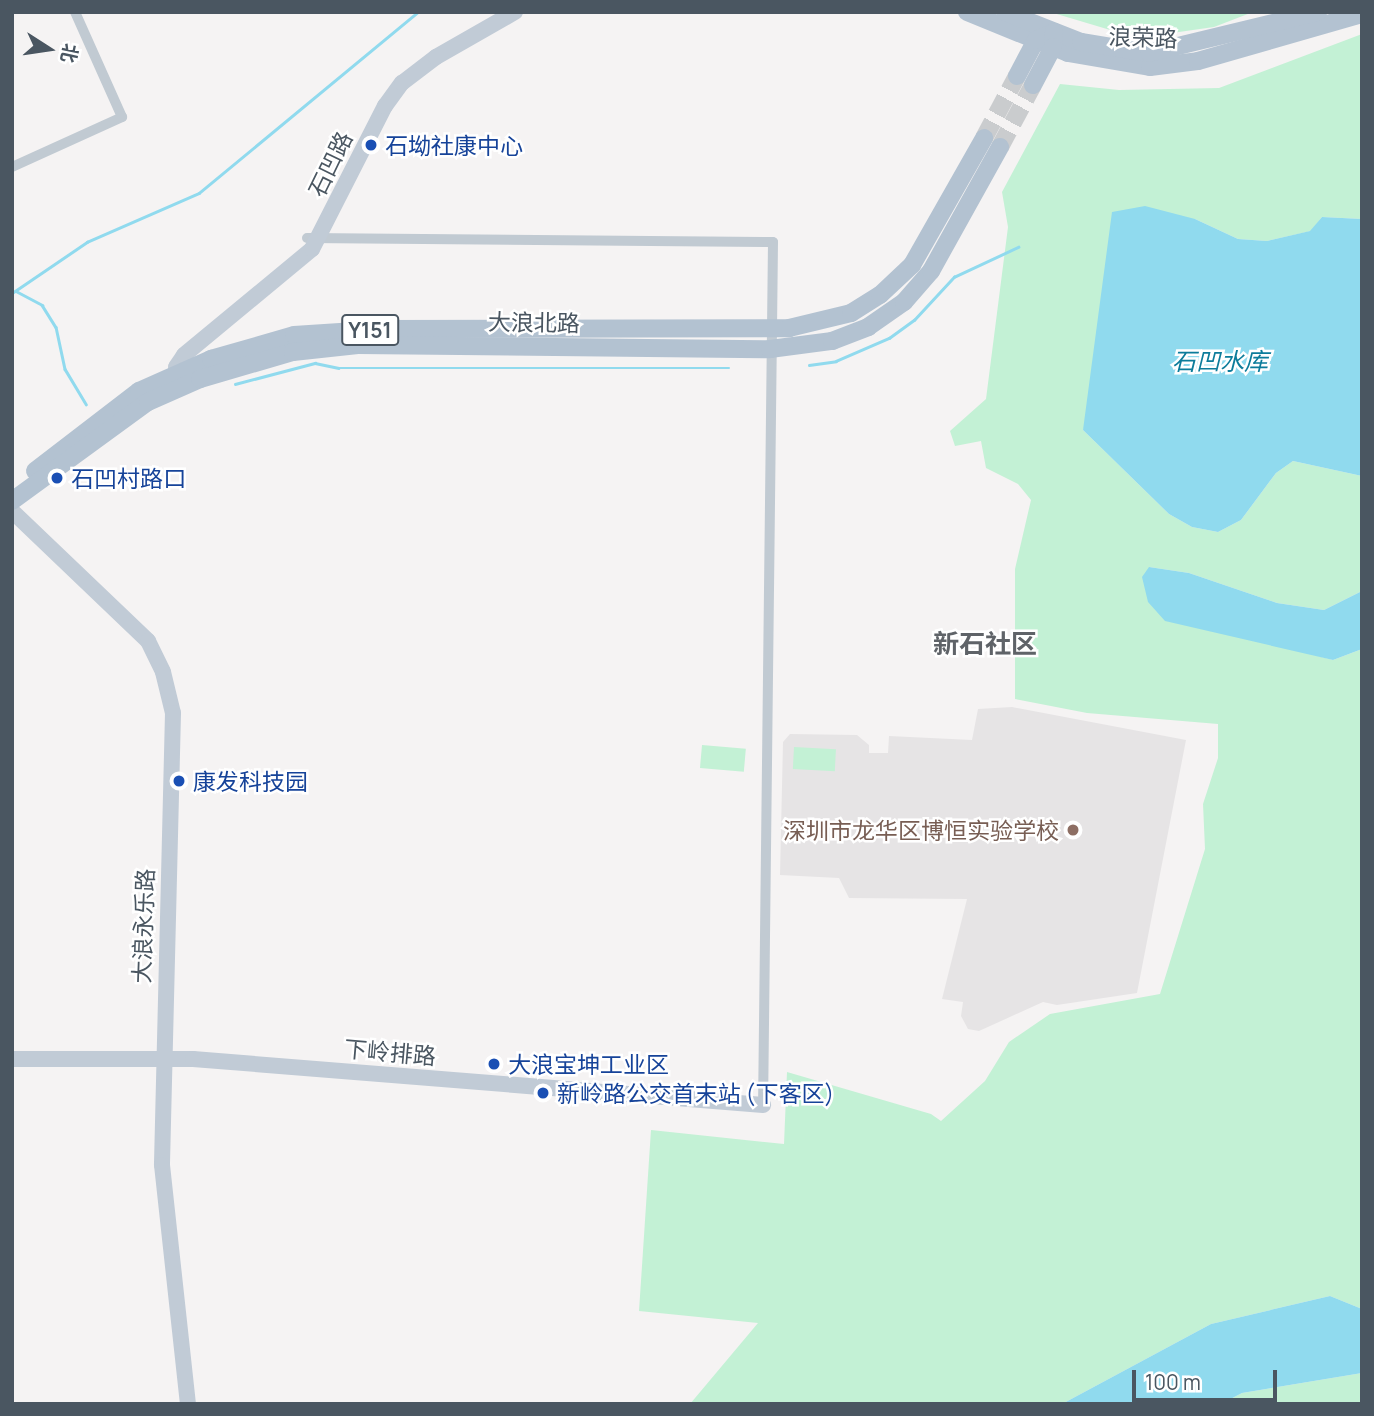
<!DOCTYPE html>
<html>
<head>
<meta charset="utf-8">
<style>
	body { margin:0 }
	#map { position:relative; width:1374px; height:1416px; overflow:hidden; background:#f5f3f3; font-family:Manrope,"Noto Sans SC",sans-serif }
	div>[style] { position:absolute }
	.education>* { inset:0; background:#e6e4e5 }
	.green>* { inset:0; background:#c3f1d5; transform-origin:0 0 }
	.water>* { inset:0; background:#90daee }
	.stream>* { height:2.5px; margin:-1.25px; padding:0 1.25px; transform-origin:1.25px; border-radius:1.25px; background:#90daee }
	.primary-tunnel>* { height:18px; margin-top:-9px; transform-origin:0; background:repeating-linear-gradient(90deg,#caccce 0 18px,transparent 0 27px) }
	.street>* { height:10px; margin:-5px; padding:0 5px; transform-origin:5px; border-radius:5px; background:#c1cad2 }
	.secondary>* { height:16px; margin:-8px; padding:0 8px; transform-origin:8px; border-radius:8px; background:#c1cbd6 }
	.primary>* { height:18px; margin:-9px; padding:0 9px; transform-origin:9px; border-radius:9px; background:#b3c2d1 }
	.dots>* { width:19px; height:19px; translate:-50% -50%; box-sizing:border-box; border:4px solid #fff; border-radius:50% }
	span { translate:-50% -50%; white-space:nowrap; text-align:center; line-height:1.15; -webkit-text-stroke:5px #fff; paint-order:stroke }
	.shield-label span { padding:2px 5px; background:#fff; border:2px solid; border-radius:5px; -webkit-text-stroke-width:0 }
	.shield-label { font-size:21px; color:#4a5661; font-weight:700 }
	.street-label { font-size:23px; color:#4a5661 }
	.transit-label { font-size:23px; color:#164399 }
	.left { translate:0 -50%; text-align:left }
	.education-label { font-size:23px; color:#785e54 }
	.right { translate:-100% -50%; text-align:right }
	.water-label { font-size:24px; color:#0c7c9b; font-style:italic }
	.quarter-label { font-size:26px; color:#5f6368; font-weight:700 }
	.frame { position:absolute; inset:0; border:14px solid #4a5661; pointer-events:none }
	.north { position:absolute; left:14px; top:14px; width:70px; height:70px; -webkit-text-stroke:5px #fff; paint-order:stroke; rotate:102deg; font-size:19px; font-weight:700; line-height:28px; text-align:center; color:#4a5661 }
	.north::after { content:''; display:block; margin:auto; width:24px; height:32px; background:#4a5661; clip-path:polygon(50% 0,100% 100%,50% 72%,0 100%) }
	.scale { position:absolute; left:1132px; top:1370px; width:145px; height:32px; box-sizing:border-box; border:4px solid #4a5661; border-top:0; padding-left:9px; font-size:21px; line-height:24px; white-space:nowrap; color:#4a5661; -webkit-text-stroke:5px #fff; paint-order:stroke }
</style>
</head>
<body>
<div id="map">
	<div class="education">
		<div style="clip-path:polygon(1012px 707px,1186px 740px,1137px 993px,1057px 1005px,1043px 1002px,979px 1031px,968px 1029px,961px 1016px,963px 1002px,942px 999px,967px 899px,849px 898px,839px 878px,780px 875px,783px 742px,790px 734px,857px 735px,869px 745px,869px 753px,888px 753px,889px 736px,972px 740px,978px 709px)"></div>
	</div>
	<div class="green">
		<div style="clip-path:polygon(1050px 12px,1253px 12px,1214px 27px,1137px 38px)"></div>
		<div style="clip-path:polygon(1362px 34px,1362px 219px,1322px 217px,1311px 231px,1267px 241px,1238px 239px,1195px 219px,1083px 430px,1169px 514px,1192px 527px,1218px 532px,1241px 520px,1276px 473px,1293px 461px,1362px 476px,1362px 591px,1324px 610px,1277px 603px,1189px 573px,1149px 567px,1299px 651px,1333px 660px,1362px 649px,1362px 1309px,1330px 1296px,1211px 1324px,1062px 1404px,690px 1404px,758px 1323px,639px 1311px,651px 1130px,784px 1144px,787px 1072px,931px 1114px,941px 1121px,985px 1081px,1009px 1042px,1050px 1014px,1160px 994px,1205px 849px,1203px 804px,1218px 758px,1218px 724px,1087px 713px,1015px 699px,1015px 569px,1031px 500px,1018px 484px,986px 468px,981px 441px,955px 446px,950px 431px,986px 399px,1008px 227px,1002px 192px,1060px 84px,1119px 90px,1219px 88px)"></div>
		<div style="left:702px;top:745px;width:44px;height:23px;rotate:5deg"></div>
		<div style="left:794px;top:747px;width:42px;height:22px;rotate:3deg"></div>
		<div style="clip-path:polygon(1362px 1373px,1362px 1404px,1221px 1404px,1242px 1393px)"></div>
	</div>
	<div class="water">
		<div style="clip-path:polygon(1145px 206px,1195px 219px,1238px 239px,1267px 241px,1310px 231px,1322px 217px,1362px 219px,1362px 476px,1293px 461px,1276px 473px,1241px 520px,1218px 532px,1192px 527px,1169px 514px,1083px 430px,1112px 212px)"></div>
		<div style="clip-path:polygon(1149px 567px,1189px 573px,1277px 603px,1324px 610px,1362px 591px,1362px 649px,1333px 660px,1165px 621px,1148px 602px,1142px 577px)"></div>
		<div style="clip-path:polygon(1330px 1296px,1362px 1309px,1362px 1373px,1242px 1393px,1221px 1404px,1062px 1404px,1211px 1324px)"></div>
	</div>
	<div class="stream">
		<div style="left:16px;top:291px;width:30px;rotate:28deg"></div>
		<div style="left:42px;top:305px;width:26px;rotate:58deg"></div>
		<div style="left:56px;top:327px;width:43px;rotate:77.9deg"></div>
		<div style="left:65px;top:369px;width:41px;rotate:59deg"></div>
		<div style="left:12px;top:293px;width:91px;rotate:-34.2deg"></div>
		<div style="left:87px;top:242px;width:122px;rotate:-23.6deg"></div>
		<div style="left:199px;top:193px;width:284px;rotate:-39.6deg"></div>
		<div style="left:809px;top:365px;width:27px;rotate:-8deg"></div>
		<div style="left:836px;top:361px;width:58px;rotate:-23.5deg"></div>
		<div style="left:889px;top:338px;width:31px;rotate:-36deg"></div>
		<div style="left:914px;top:320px;width:59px;rotate:-47.1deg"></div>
		<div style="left:954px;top:277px;width:71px;rotate:-25.1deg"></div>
		<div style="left:235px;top:384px;width:83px;rotate:-14.7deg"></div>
		<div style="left:315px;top:363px;width:24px;rotate:12deg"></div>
		<div style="left:338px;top:368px;width:391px"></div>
	</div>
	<div class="primary-tunnel">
		<div style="left:984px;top:138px;width:70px;rotate:-62deg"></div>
		<div style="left:1000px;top:147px;width:70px;rotate:-62deg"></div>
	</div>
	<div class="street">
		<div style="left:12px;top:167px;width:121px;rotate:-24.4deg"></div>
		<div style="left:122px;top:117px;width:115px;rotate:-114.1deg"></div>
		<div style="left:307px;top:238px;width:466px;rotate:0.5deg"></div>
		<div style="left:773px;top:242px;width:863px;rotate:90.66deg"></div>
	</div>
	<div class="secondary">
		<div style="left:178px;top:372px;width:5px;rotate:-112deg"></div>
		<div style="left:176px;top:367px;width:14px;rotate:-56deg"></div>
		<div style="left:184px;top:355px;width:166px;rotate:-39.6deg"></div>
		<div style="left:312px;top:249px;width:161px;rotate:-63deg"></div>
		<div style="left:385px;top:106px;width:29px;rotate:-54deg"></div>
		<div style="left:402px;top:83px;width:43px;rotate:-37.4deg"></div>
		<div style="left:436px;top:57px;width:91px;rotate:-29.7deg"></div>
		<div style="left:12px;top:511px;width:188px;rotate:43.7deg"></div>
		<div style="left:148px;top:641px;width:34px;rotate:64deg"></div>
		<div style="left:163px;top:672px;width:42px;rotate:76.3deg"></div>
		<div style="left:173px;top:713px;width:452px;rotate:91.4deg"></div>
		<div style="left:162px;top:1165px;width:240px;rotate:83.8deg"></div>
		<div style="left:12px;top:1059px;width:181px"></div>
		<div style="left:193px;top:1059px;width:572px;rotate:4.61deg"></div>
	</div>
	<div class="primary">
		<div style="left:967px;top:12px;width:109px;rotate:22.1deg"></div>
		<div style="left:1068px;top:53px;width:83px;rotate:9.7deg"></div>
		<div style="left:1150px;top:67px;width:48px;rotate:-7.1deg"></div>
		<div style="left:1198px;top:61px;width:171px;rotate:-16deg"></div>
		<div style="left:1005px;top:12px;width:82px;rotate:21.5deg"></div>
		<div style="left:1081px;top:42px;width:69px;rotate:9.2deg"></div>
		<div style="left:1149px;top:53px;width:174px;rotate:-13.6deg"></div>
		<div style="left:1017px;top:76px;width:41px;rotate:-62.2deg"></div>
		<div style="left:1036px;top:40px;width:20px;rotate:-24deg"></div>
		<div style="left:1054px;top:32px;width:15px;rotate:94deg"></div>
		<div style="left:1053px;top:47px;width:43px;rotate:117.8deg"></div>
		<div style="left:35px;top:471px;width:131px;rotate:-37.6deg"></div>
		<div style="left:139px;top:391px;width:79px;rotate:-24deg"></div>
		<div style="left:211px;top:359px;width:86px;rotate:-16.1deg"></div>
		<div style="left:294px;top:335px;width:92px;rotate:-3.7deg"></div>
		<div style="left:386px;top:329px;width:403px;rotate:-0.1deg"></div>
		<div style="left:789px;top:328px;width:64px;rotate:-13.6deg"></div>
		<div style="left:851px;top:313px;width:34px;rotate:-32deg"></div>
		<div style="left:880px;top:295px;width:44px;rotate:-43.2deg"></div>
		<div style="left:912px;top:265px;width:146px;rotate:-60.4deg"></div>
		<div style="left:12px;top:501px;width:168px;rotate:-36.1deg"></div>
		<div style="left:148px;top:402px;width:57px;rotate:-23.9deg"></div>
		<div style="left:200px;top:379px;width:97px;rotate:-16.2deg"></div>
		<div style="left:293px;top:352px;width:65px;rotate:-6.1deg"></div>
		<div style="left:358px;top:345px;width:412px;rotate:0.6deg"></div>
		<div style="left:770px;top:349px;width:63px;rotate:-7.4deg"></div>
		<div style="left:832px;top:341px;width:39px;rotate:-21deg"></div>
		<div style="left:868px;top:327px;width:44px;rotate:-34.8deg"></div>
		<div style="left:904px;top:302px;width:41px;rotate:-48.9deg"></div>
		<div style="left:931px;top:271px;width:142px;rotate:-60.9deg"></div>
	</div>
	<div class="dots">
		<div style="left:371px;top:145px;background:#1a4fb4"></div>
		<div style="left:57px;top:478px;background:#1a4fb4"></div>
		<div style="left:179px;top:781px;background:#1a4fb4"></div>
		<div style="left:1073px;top:830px;background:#8d6e63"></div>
		<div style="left:494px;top:1064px;background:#1a4fb4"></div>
		<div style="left:543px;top:1093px;background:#1a4fb4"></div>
	</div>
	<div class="shield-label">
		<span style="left:370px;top:330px">Y151</span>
	</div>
	<div class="street-label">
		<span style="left:1143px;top:37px;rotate:2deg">浪荣路</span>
		<span style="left:330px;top:164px;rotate:-64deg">石凹路</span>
		<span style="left:534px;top:322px;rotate:1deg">大浪北路</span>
		<span style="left:143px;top:926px;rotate:-88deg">大浪永乐路</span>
		<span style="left:390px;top:1052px;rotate:5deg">下岭排路</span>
	</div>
	<div class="transit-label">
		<span class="left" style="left:385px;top:145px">石坳社康中心</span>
		<span class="left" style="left:71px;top:478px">石凹村路口</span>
		<span class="left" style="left:193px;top:781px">康发科技园</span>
		<span class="left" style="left:508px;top:1064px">大浪宝坤工业区</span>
		<span class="left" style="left:557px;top:1093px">新岭路公交首末站 (下客区)</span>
	</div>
	<div class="education-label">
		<span class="right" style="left:1059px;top:830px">深圳市龙华区博恒实验学校</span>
	</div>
	<div class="water-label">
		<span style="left:1220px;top:361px">石凹水库</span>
	</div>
	<div class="quarter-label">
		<span style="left:985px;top:644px">新石社区</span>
	</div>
	<div class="frame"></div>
	<div class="north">北</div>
	<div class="scale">100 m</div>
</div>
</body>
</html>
